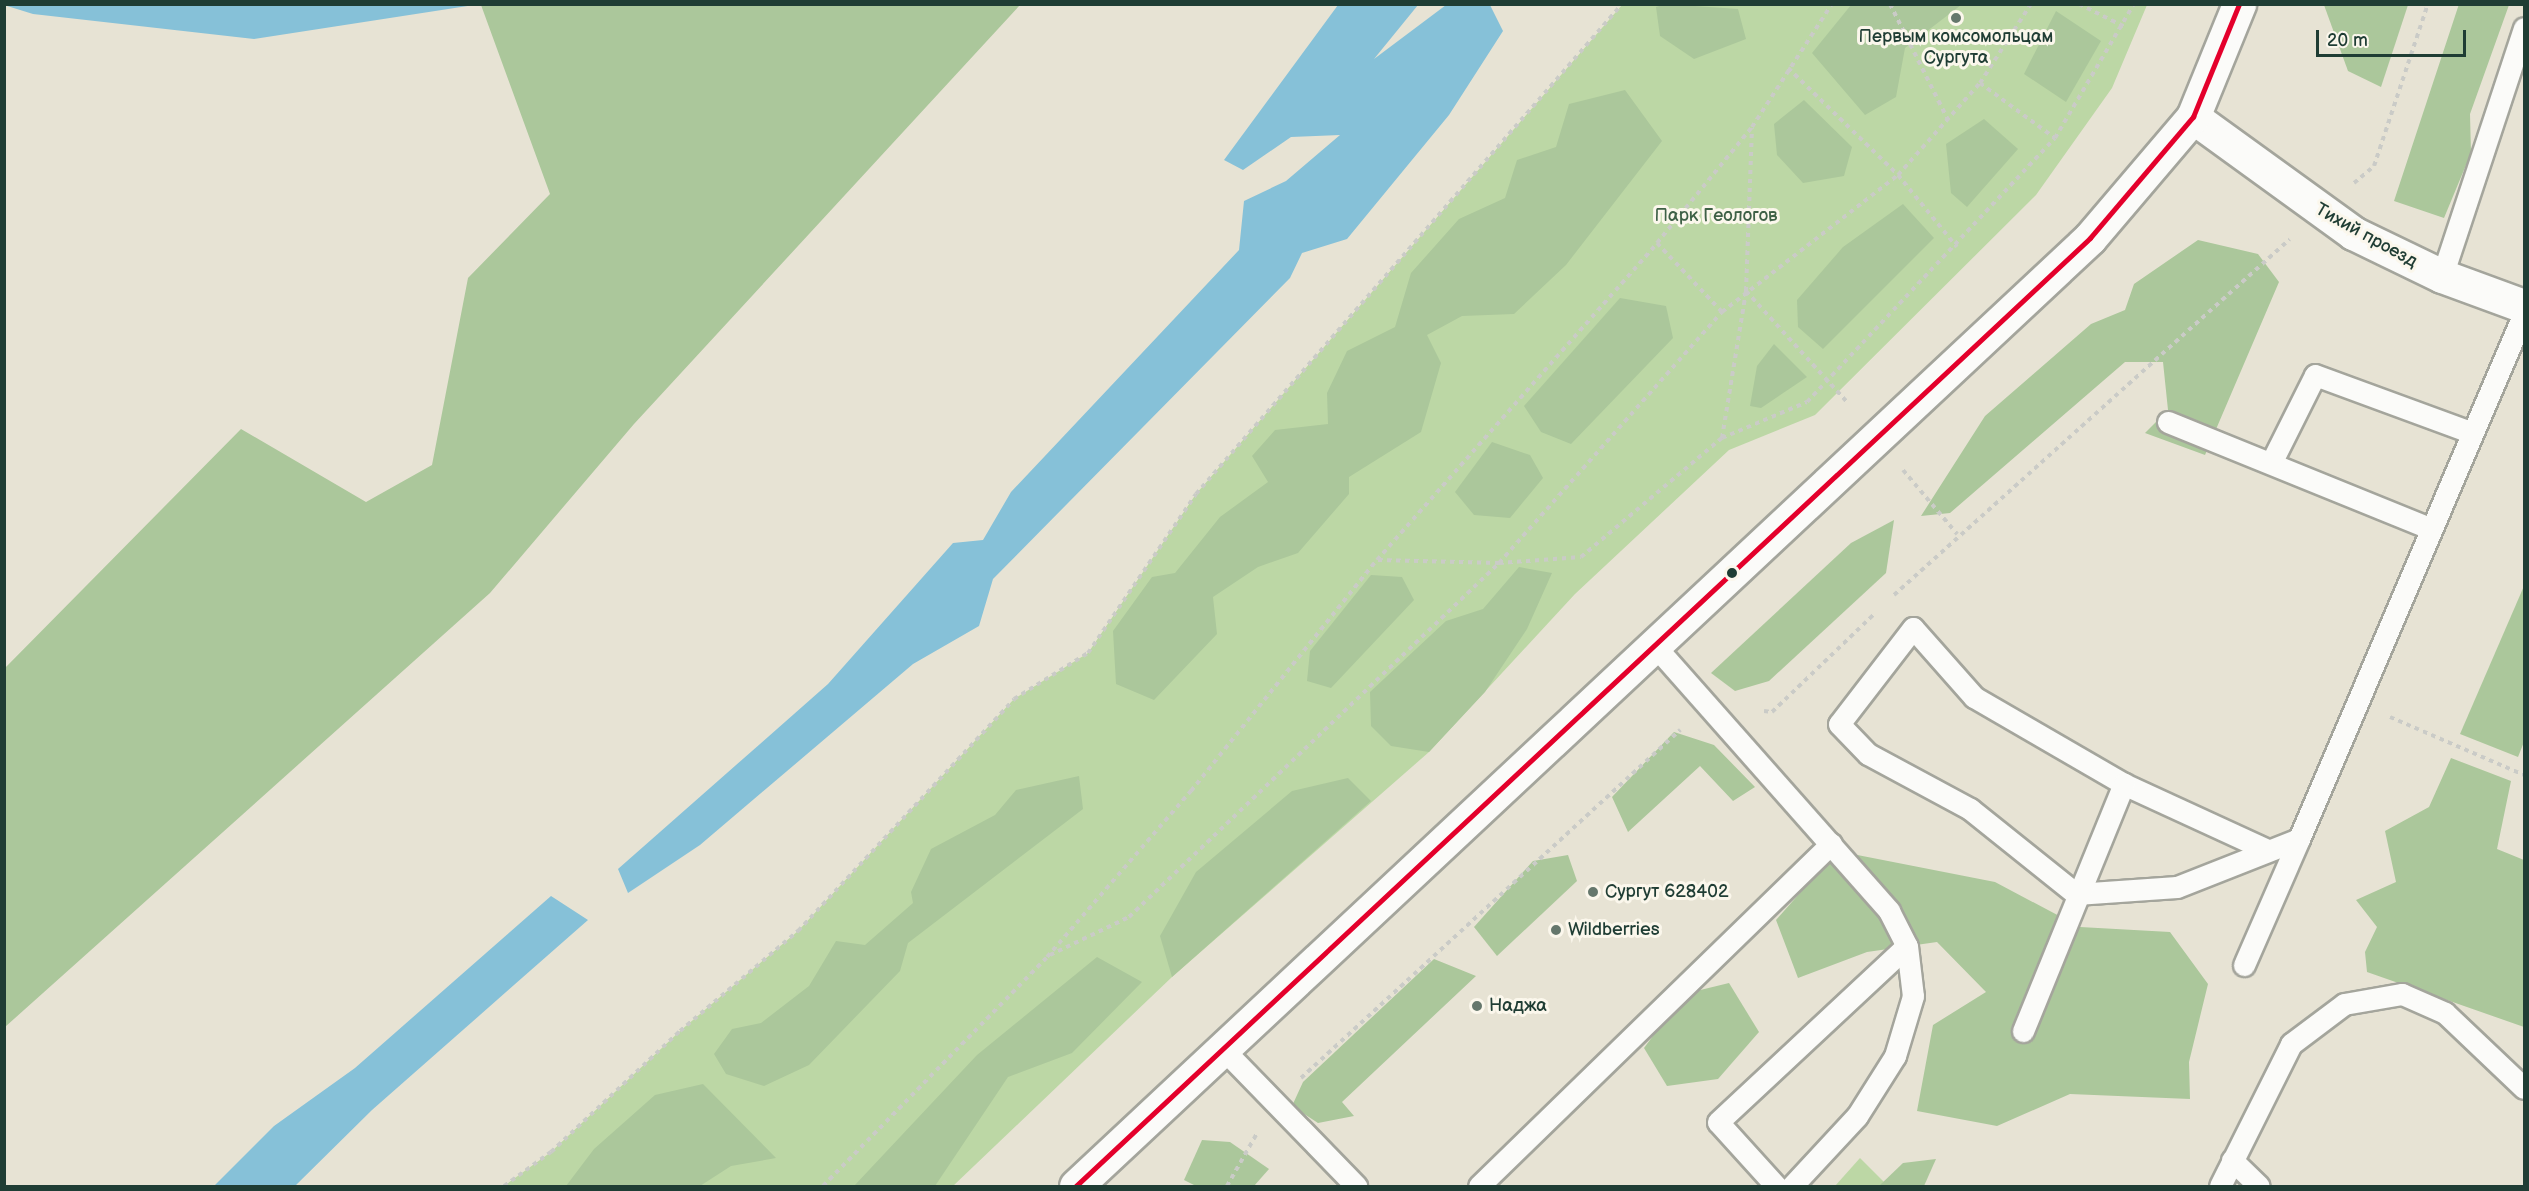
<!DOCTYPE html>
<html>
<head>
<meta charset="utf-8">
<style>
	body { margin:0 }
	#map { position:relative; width:2529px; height:1191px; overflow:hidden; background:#e7e3d4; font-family:"Balsamiq Sans",sans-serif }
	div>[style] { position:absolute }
	.green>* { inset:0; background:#bcd7a5 }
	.forest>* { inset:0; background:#abc79b }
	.water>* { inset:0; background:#86c1d8 }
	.path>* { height:4px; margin-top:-2px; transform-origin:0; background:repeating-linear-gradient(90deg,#cacbc7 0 4.5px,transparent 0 9px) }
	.roads { filter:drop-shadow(2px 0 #a4a59c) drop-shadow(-2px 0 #a4a59c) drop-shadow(0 2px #a4a59c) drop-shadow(0 -2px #a4a59c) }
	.lane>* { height:21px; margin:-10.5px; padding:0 10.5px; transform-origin:10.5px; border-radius:10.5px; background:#fbfbf9 }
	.street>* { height:33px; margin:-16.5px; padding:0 16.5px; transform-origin:16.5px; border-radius:16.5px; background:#fbfbf9 }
	.secondary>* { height:33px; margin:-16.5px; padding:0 16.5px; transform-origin:16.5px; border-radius:16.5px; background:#fbfbf9 }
	.bus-1>* { height:4.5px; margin:-2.25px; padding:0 2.25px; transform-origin:2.25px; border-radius:2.25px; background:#e4002b }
	.dots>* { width:16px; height:16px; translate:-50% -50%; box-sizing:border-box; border:3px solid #fbf7ec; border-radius:50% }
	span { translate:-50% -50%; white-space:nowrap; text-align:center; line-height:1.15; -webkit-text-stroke:6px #fbf7ec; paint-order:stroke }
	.poi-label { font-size:18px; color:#1f3d34 }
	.left { translate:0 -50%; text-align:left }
	.park-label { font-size:18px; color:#3e6146 }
	.street-label { font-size:18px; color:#1f3d34 }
	.frame { position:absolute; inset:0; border:6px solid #1f3d34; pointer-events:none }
	.scale { position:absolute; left:2316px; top:30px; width:150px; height:27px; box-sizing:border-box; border:3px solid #1f3d34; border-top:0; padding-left:8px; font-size:18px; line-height:21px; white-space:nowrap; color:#1f3d34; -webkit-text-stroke:4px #fbf7ec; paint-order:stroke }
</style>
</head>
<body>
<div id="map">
	<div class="green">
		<div style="clip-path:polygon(1622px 5px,2147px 5px,2112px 88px,2036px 195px,1815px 415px,1729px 450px,1575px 594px,1429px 752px,1172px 977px,953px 1186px,504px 1186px,551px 1152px,680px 1031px,798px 931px,1014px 699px,1088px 653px,1196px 494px)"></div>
		<div style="clip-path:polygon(1860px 1158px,1888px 1186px,1835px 1186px)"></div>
	</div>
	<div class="forest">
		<div style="clip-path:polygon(1666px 4px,1738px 9px,1746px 39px,1694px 59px,1660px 36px,1656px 7px)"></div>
		<div style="clip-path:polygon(2459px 4px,2509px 5px,2470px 114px,2471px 153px,2444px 218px,2394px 201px)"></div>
		<div style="clip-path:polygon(481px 5px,1020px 5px,634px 424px,490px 593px,5px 1027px,5px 668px,241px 429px,366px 502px,432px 465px,468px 278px,550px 194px)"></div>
		<div style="clip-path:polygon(1851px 5px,1961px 5px,1905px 48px,1896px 97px,1865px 115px,1812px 53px)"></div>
		<div style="clip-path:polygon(2324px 5px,2408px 5px,2381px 87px,2348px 71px)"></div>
		<div style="clip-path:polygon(2056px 11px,2101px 41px,2066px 102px,2024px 74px)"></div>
		<div style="clip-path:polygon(1625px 90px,1662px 141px,1566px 265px,1514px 314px,1462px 316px,1427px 335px,1441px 363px,1421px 432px,1349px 477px,1349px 494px,1298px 553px,1258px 567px,1213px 597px,1217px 634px,1154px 700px,1116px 684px,1113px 631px,1152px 577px,1175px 573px,1220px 517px,1268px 482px,1252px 456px,1275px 430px,1328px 424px,1327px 393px,1347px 351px,1395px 327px,1411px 273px,1459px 219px,1505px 198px,1517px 160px,1556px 147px,1569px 104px)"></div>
		<div style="clip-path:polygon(1804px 100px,1852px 147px,1844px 176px,1803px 183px,1777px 155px,1774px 124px)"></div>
		<div style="clip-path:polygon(1984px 119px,2018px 149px,1967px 207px,1951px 193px,1946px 144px)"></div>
		<div style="clip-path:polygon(1903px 204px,1934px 238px,1823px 349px,1798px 327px,1797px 300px,1843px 247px)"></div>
		<div style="clip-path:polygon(2198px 240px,2258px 254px,2279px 282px,2205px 455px,2145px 433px,2168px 410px,2163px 362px,2125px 362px,1950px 513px,1921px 516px,1985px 416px,2091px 324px,2125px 310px,2134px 284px)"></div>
		<div style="clip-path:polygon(1620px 298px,1666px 306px,1673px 338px,1571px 444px,1541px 432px,1524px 406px)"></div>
		<div style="clip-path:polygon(1774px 344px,1807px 377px,1761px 408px,1750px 406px,1757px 366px)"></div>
		<div style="clip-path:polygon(1492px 442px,1530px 455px,1543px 478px,1510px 518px,1474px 515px,1455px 492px)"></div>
		<div style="clip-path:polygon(1894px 520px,1886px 573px,1769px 681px,1735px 691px,1711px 673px,1851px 543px)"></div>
		<div style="clip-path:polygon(1519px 567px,1552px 573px,1527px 629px,1485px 692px,1429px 752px,1391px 746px,1371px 726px,1370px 692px,1446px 621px,1483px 609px)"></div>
		<div style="clip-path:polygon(1371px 575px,1402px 577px,1414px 600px,1331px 688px,1307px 681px,1310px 651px)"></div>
		<div style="clip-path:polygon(2524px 586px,2524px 742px,2518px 757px,2460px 734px)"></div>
		<div style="clip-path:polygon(1674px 732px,1714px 745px,1755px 787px,1733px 801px,1700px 766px,1628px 832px,1612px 797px)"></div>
		<div style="clip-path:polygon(2451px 758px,2511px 781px,2497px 849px,2524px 860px,2524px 1027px,2367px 972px,2365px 952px,2377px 927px,2356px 900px,2396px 882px,2385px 831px,2429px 807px)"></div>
		<div style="clip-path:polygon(1079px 776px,1083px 809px,908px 943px,900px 971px,809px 1065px,764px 1086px,726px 1074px,714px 1054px,732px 1029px,761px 1023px,809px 986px,836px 941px,865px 945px,913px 903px,911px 892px,931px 849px,995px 815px,1016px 790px)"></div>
		<div style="clip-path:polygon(1348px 778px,1371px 801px,1172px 977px,1160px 936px,1196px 872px,1292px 791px)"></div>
		<div style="clip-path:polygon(1837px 851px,1995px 882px,2080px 927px,2170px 932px,2208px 984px,2189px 1062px,2190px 1099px,2070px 1094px,1997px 1126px,1917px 1111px,1933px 1025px,1986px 992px,1937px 942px,1867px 952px,1798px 978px,1776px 920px)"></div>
		<div style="clip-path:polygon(1568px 855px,1577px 881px,1497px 956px,1474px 927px,1533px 861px)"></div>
		<div style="clip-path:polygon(1097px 957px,1142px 982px,1072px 1053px,1008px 1077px,935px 1186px,854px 1186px,977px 1055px)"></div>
		<div style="clip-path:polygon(1434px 959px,1476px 976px,1342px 1102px,1354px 1116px,1318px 1123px,1292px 1106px,1303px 1082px)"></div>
		<div style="clip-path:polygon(1729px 983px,1759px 1032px,1718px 1079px,1667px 1086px,1644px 1048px,1684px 994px)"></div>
		<div style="clip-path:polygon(703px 1084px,776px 1158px,731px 1166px,700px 1186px,566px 1186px,594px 1149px,655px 1095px)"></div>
		<div style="clip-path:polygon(1202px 1140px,1230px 1142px,1269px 1169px,1254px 1186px,1196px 1186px,1184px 1180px)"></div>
		<div style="clip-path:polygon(1936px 1159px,1924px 1186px,1879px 1186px,1903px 1163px)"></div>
	</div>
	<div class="water">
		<div style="clip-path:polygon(4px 5px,5px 4px,474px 5px,254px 39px,33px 14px)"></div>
		<div style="clip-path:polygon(1338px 5px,1418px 5px,1374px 59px,1446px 5px,1490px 5px,1503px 31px,1449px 115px,1347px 239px,1302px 253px,1290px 278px,993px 579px,979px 626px,913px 664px,700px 845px,628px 893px,618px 869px,828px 684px,953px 543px,983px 540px,1011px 492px,1239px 250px,1244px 201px,1286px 181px,1340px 135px,1291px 137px,1243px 170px,1224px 160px)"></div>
		<div style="clip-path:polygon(551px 896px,588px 920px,372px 1110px,295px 1186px,214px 1186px,274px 1126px,355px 1068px)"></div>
	</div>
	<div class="path">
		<div style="left:1890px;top:4px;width:130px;rotate:63.4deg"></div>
		<div style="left:2079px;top:4px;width:51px;rotate:26.6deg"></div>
		<div style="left:1788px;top:68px;width:153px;rotate:44.2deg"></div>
		<div style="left:1898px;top:175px;width:93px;rotate:50.7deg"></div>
		<div style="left:1980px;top:83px;width:93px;rotate:36.3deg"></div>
		<div style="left:2354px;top:183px;width:26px;rotate:-40deg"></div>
		<div style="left:2374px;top:166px;width:171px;rotate:-71.6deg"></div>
		<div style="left:1657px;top:243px;width:95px;rotate:46.7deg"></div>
		<div style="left:1746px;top:291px;width:153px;rotate:47.7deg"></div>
		<div style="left:1722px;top:438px;width:149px;rotate:-80.7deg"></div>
		<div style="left:1746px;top:291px;width:163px;rotate:-87.9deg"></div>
		<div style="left:1903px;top:470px;width:84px;rotate:49.8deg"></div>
		<div style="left:1378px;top:560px;width:121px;rotate:1.4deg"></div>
		<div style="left:1499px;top:563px;width:82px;rotate:-4.2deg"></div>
		<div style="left:1581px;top:557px;width:185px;rotate:-40.2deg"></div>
		<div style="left:1722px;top:438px;width:92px;rotate:-23deg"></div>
		<div style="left:1807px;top:402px;width:362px;rotate:-46.8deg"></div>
		<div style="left:2055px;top:138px;width:156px;rotate:-59.5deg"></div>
		<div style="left:1894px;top:595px;width:532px;rotate:-41.96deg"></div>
		<div style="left:1764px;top:711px;width:8px;rotate:7deg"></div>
		<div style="left:1772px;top:712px;width:140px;rotate:-43.8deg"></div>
		<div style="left:2390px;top:717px;width:146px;rotate:23.4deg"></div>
		<div style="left:1050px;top:955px;width:88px;rotate:-25.7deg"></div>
		<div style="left:1129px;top:917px;width:512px;rotate:-43.73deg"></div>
		<div style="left:1499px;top:563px;width:336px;rotate:-48.4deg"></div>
		<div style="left:1722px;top:312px;width:223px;rotate:-37.9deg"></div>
		<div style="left:1898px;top:175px;width:123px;rotate:-48.3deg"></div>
		<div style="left:1980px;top:83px;width:94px;rotate:-57.2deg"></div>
		<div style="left:1301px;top:1078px;width:515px;rotate:-42.56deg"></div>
		<div style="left:504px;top:1186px;width:58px;rotate:-35.9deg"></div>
		<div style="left:551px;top:1152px;width:177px;rotate:-43.2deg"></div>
		<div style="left:680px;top:1031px;width:155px;rotate:-40.3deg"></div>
		<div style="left:798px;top:931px;width:317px;rotate:-47deg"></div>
		<div style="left:1014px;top:699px;width:87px;rotate:-31.9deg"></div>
		<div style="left:1088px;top:653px;width:192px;rotate:-55.8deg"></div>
		<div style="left:1196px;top:494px;width:649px;rotate:-49deg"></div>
		<div style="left:823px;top:1186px;width:320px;rotate:-45.6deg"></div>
		<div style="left:1047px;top:957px;width:220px;rotate:-49.1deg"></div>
		<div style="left:1191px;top:791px;width:297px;rotate:-51.2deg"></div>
		<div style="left:1377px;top:560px;width:423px;rotate:-48.5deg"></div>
		<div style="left:1657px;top:243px;width:150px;rotate:-50.7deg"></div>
		<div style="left:1752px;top:127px;width:147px;rotate:-57deg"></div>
		<div style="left:1227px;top:1186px;width:59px;rotate:-60.4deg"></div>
	</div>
	<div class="roads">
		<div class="lane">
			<div style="left:2442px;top:276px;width:261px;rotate:-71.7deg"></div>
			<div style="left:2168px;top:422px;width:282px;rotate:22.1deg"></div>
			<div style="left:2271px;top:463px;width:98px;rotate:-63.4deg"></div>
			<div style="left:2315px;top:375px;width:165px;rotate:20.2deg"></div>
			<div style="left:1654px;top:645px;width:355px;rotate:48.5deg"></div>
			<div style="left:1889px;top:911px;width:39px;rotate:63deg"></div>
			<div style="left:1907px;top:946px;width:50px;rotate:83.2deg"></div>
			<div style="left:1913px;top:996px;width:63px;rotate:106.7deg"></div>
			<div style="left:1895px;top:1056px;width:71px;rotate:122.3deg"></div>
			<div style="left:1857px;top:1116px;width:96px;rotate:132.9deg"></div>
			<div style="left:2265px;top:849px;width:155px;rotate:-155.3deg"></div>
			<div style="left:2124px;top:784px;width:173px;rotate:-149.9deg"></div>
			<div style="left:1974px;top:697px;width:92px;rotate:-131.5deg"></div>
			<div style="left:1913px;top:628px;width:121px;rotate:127.6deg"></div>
			<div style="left:1839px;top:724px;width:42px;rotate:46deg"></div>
			<div style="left:1868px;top:754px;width:116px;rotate:28.3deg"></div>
			<div style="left:1970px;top:809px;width:136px;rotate:38.7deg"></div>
			<div style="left:2076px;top:894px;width:101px;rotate:-4deg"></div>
			<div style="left:2177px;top:887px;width:131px;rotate:-21.5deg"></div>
			<div style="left:2299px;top:839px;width:572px;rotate:-66.84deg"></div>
			<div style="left:2244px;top:965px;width:137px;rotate:-66.4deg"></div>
			<div style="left:2023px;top:1031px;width:267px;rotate:-67.8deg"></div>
			<div style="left:1221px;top:1047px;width:194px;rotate:45.8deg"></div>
			<div style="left:2232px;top:1160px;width:37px;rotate:44deg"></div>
			<div style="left:1479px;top:1186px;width:491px;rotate:-44.2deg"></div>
			<div style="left:1776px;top:1186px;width:86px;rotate:-132.2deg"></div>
			<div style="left:1718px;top:1122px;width:258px;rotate:-43deg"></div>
			<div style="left:2220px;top:1186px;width:159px;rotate:-63.4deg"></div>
			<div style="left:2291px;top:1044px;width:66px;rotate:-37deg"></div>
			<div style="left:2344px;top:1004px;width:59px;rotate:-9.8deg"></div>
			<div style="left:2402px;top:994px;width:47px;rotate:23.8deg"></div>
			<div style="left:2445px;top:1013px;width:109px;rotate:43.5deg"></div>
		</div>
		<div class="street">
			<div style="left:2193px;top:117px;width:198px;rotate:35.9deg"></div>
			<div style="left:2353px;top:233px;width:99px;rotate:25.8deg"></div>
			<div style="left:2442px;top:276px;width:87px;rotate:20.1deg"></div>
		</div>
		<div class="secondary">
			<div style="left:1076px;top:1186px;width:1388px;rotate:-43.07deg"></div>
			<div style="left:2090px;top:238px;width:159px;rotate:-49.6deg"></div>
			<div style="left:2193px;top:117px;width:122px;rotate:-67.8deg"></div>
		</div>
	</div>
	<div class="bus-1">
		<div style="left:1076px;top:1186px;width:1388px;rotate:-43.07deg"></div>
		<div style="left:2090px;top:238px;width:159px;rotate:-49.6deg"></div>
		<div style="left:2193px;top:117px;width:122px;rotate:-67.8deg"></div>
	</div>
	<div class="dots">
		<div style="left:1956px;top:18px;background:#65776c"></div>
		<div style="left:1732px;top:573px;background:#1f3d34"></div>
		<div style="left:1593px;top:892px;background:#65776c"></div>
		<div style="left:1556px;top:930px;background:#65776c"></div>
		<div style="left:1477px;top:1006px;background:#65776c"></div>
	</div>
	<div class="poi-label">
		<span style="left:1956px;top:48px">Первым комсомольцам<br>Сургута</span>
		<span class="left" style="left:1605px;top:892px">Сургут 628402</span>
		<span class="left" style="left:1568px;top:930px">Wildberries</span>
		<span class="left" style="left:1489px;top:1006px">Наджа</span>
	</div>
	<div class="park-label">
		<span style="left:1716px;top:216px">Парк Геологов</span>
	</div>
	<div class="street-label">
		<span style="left:2366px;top:236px;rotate:29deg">Тихий проезд</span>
	</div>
	<div class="frame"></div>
	<div class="scale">20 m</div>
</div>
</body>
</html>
